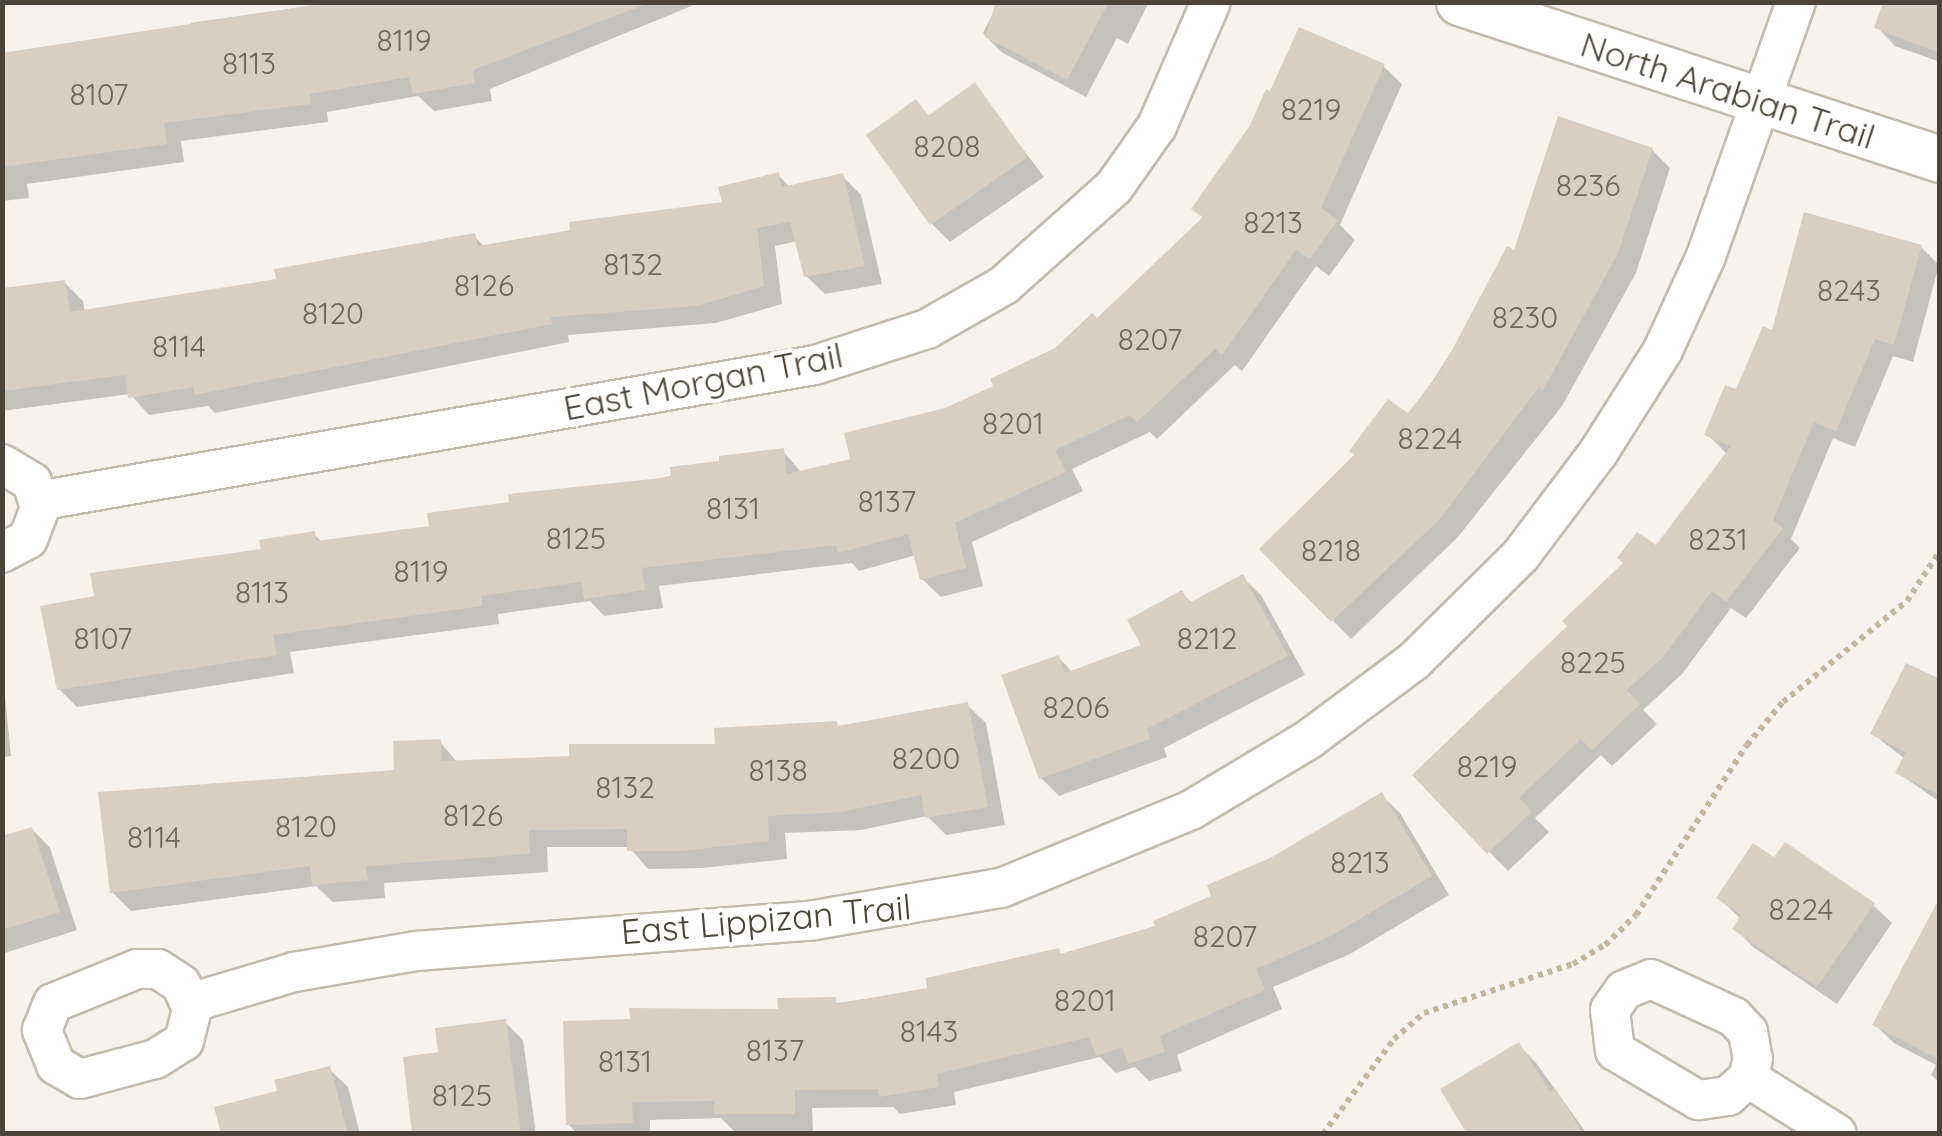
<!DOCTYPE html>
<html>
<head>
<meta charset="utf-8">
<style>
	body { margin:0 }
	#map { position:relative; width:1942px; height:1136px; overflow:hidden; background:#f6f3ec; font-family:Quicksand,sans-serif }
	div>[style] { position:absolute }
	.shadow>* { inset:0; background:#0003 }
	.building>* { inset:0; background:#d8cfc1 }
	.path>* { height:6px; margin-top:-3px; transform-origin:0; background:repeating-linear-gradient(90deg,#c4b79f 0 5px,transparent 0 10px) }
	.roads { filter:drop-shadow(2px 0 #c2bbae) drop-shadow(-2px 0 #c2bbae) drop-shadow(0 2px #c2bbae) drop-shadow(0 -2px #c2bbae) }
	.minor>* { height:38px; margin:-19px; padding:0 19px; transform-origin:19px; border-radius:19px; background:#fff }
	.tertiary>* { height:45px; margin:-22.5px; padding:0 22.5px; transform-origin:22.5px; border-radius:22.5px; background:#fff }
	span { translate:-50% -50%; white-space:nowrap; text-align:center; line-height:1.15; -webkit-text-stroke:9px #fff; paint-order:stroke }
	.number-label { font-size:30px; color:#6e675b }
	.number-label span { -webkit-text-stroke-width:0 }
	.street-label { font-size:35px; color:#4b4439 }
	.frame { position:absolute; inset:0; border:5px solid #4b4439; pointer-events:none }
</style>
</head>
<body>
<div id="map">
	<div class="shadow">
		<div style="clip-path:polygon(336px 2px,701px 2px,490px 89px,492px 101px,434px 111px,418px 96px,327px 112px,328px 122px,181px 141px,184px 162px,27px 184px,29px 198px,2px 201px,2px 68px,191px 30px,191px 23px)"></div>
		<div style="clip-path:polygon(999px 2px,1149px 2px,1128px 44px,1117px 38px,1086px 97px,1001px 52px,983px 33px)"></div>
		<div style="clip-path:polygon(1940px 2px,1940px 62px,1895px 46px,1877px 27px)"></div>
		<div style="clip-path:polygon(1383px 66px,1402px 84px,1340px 225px,1355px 240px,1329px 276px,1316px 266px,1242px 371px,1235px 365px,1157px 439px,1150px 432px,1072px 469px,1083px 491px,972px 542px,983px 586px,941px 597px,922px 579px,916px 555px,859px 571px,852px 563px,659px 586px,663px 608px,604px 616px,590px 601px,498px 614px,499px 624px,290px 652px,294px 673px,77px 707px,59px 689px,97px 598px,314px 534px,323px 543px,431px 529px,783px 451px,802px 473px,853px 461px,996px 387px,1097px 321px,1205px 219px,1194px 208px)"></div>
		<div style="clip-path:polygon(975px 86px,1044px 177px,950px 242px,932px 224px,916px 102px,930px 117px)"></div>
		<div style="clip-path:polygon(1652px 150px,1670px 168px,1636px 273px,1562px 406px,1458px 537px,1351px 639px,1263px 549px,1409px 417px,1516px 253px)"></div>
		<div style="clip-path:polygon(778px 175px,791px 188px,842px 176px,861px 195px,882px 284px,825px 294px,806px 276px,798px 241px,775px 246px,782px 304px,716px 323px,568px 335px,569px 342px,215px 413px,208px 406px,149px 415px,130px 394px,2px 411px,2px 291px,64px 282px,83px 301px,85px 313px,279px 281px,474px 236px,485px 247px,725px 204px)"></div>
		<div style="clip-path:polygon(1921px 247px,1939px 265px,1913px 362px,1893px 356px,1855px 447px,1833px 438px,1791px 539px,1800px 548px,1746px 618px,1731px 608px,1682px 674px,1643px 710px,1657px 724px,1612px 766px,1601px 755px,1535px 818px,1549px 832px,1508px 871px,1416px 776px,1656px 549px,1728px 455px,1707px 434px,1774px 333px)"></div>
		<div style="clip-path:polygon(1242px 577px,1261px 595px,1305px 675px,1164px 748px,1167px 757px,1059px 796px,1041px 778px,1058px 657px,1073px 673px,1144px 646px,1182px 593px,1193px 604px)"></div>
		<div style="clip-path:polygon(2px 665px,11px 756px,2px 757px)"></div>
		<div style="clip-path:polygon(1940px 682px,1940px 802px,1898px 773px,1905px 759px,1873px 734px)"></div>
		<div style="clip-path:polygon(967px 705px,986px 723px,1005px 825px,946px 835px,927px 816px,861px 830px,785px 833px,787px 859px,702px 868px,648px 869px,629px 847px,547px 847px,548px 872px,384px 883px,385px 898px,333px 902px,316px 886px,131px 911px,112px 892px,396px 772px,440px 742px,458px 763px,571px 758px,718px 747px)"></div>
		<div style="clip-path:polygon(1381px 795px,1400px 813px,1449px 895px,1350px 954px,1273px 987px,1282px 1009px,1177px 1055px,1182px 1071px,1149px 1081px,1135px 1067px,1116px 1073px,1100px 1057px,954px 1092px,956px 1105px,900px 1114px,893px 1107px,812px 1108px,813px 1132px,735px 1132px,721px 1118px,650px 1120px,650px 1134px,578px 1134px,568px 1124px,780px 1011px,930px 990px,1158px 927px)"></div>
		<div style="clip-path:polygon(32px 829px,50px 848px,77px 930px,2px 954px,2px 839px)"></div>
		<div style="clip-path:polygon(1775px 861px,1873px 905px,1892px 923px,1837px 1004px,1753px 947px,1735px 928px,1741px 919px,1719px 898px)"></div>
		<div style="clip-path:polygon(1940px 951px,1940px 1083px,1931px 1075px,1936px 1065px,1894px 1043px,1875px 1025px)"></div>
		<div style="clip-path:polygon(505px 1022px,523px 1040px,536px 1134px,415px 1134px,441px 1055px)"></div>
		<div style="clip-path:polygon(1519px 1045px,1537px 1064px,1587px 1134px,1470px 1134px)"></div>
		<div style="clip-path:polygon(329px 1069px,348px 1087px,360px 1134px,224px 1134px,280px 1093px)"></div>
	</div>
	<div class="building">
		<div style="clip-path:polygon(333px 2px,644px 5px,473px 70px,475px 83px,413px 94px,409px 77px,310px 94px,311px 104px,164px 123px,167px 144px,2px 167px,2px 53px)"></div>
		<div style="clip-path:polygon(996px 2px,1109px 2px,1067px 80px,985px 37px)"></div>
		<div style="clip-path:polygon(1883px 2px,1940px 2px,1940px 53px,1874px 28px)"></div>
		<div style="clip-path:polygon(1299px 27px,1385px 64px,1321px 208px,1338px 220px,1310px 259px,1296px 250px,1222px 355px,1215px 349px,1137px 422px,1130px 415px,1055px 450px,1066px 472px,955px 523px,966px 568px,920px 580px,908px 534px,838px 553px,836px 545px,642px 568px,645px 590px,584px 599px,581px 582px,481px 596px,482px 606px,273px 635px,277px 655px,57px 690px,40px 606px,94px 596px,90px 573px,261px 549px,259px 540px,315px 531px,316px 541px,429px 526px,427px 513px,509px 502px,508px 494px,671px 477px,670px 467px,719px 461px,719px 456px,784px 448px,787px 474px,850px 459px,844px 433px,945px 408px,993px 386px,990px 379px,1055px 348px,1092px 313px,1097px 318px,1203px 217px,1191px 209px,1250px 125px,1266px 89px,1270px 91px)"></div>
		<div style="clip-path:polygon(975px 82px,1028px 157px,930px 225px,866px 135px,916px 99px,928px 116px)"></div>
		<div style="clip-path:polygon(1558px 116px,1653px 148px,1618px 253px,1543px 390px,1539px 387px,1440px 519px,1331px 622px,1259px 549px,1354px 455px,1349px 451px,1388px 399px,1408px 413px,1442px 369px,1507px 246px,1514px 250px)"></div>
		<div style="clip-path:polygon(779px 172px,782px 187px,843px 173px,865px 266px,804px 277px,790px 222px,757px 228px,764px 286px,697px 306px,551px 317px,552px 324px,194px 395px,193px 387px,128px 398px,125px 375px,2px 391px,2px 288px,65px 280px,70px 312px,276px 279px,274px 269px,475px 233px,478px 246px,570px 230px,569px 222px,722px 202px,718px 187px)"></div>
		<div style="clip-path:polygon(1804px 212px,1922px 245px,1894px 345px,1875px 339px,1836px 431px,1814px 422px,1773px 520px,1783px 528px,1726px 602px,1712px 591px,1664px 656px,1627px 690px,1640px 704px,1592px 750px,1581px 739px,1519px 798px,1532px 812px,1487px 854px,1412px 775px,1567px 626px,1562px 621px,1623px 563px,1617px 558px,1637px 532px,1656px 545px,1731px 446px,1704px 435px,1725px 385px,1736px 389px,1763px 326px,1772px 330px)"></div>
		<div style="clip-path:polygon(1243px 574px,1288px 656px,1147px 729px,1150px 739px,1039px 779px,1001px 675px,1059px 655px,1065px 673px,1141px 645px,1127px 620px,1182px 590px,1189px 603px)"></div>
		<div style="clip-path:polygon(1906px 663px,1940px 679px,1940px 795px,1895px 773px,1906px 752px,1870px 734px)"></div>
		<div style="clip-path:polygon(968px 702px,988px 807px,925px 818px,921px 795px,841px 812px,768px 816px,769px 841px,682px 851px,627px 851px,627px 829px,529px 830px,530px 854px,366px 866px,368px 880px,312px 885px,310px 866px,110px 893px,98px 792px,394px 770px,393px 741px,441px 739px,442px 761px,569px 756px,569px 744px,715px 744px,714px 728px,837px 721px,838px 726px)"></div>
		<div style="clip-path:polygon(1382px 792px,1432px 876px,1331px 936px,1256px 969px,1265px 990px,1160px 1036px,1165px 1052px,1128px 1064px,1122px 1047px,1096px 1056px,1089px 1037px,937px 1074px,939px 1087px,879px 1097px,878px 1089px,795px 1090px,795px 1114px,714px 1114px,714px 1101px,632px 1102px,633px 1123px,566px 1125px,563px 1021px,630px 1019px,629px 1008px,778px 1009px,777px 998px,836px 997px,836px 1004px,927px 988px,926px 978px,1059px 948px,1061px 954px,1155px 926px,1153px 921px,1211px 896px,1207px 885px,1272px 857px)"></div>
		<div style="clip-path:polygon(32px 827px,60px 912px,2px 930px,2px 836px)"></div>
		<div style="clip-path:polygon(1785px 842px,1875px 903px,1817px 987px,1732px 929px,1741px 915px,1716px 898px,1753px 843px,1774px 857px)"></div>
		<div style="clip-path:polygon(1940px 897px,1940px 1060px,1872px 1025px)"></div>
		<div style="clip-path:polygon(506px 1019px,521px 1134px,412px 1134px,403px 1057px,438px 1052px,435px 1028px)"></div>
		<div style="clip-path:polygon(1519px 1042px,1550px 1092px,1556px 1089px,1583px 1134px,1467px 1134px,1440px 1089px)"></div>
		<div style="clip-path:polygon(330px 1066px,348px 1134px,221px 1134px,214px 1107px,277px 1091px,274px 1080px)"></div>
	</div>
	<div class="path">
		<div style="left:1323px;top:1134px;width:119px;rotate:-53.2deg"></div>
		<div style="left:1394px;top:1039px;width:40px;rotate:-41deg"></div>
		<div style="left:1424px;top:1013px;width:157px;rotate:-18.2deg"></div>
		<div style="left:1573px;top:964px;width:37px;rotate:-31deg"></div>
		<div style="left:1605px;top:945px;width:43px;rotate:-44.1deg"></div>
		<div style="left:1636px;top:915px;width:203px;rotate:-56.9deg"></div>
		<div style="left:1747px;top:745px;width:56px;rotate:-50.1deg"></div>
		<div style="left:1783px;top:702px;width:160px;rotate:-39.2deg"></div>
		<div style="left:1907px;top:601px;width:60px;rotate:-56.6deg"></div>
	</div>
	<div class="roads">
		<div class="minor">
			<div style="left:2px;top:464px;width:35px;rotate:31deg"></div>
			<div style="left:32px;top:482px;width:27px;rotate:73deg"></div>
			<div style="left:40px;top:508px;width:33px;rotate:111deg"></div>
			<div style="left:28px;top:539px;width:30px;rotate:152deg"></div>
			<div style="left:38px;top:501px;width:789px;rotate:-9.93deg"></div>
			<div style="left:815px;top:365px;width:118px;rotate:-17.8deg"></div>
			<div style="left:927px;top:329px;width:89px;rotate:-29.7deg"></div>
			<div style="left:1004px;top:285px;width:147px;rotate:-41.7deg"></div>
			<div style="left:1114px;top:187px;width:75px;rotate:-54.8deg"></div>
			<div style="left:1157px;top:126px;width:135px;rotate:-66.5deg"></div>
			<div style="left:137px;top:969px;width:21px"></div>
			<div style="left:158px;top:969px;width:27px;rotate:33deg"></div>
			<div style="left:181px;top:984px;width:27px;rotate:66deg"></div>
			<div style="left:192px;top:1009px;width:33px;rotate:104deg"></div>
			<div style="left:184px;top:1041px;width:34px;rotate:148deg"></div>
			<div style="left:155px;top:1059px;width:78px;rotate:165.1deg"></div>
			<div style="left:80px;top:1079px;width:28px;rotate:-150deg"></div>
			<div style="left:56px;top:1065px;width:38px;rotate:-112deg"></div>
			<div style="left:42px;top:1030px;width:29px;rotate:-68deg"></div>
			<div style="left:53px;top:1003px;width:91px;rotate:-22deg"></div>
			<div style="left:1651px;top:979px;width:91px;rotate:24.6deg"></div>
			<div style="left:1734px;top:1017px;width:21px;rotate:47deg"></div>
			<div style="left:1748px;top:1032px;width:27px;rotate:80deg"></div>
			<div style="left:1753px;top:1059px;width:20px;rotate:105deg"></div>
			<div style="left:1748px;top:1078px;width:27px;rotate:138deg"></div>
			<div style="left:1728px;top:1096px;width:30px;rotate:172deg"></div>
			<div style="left:1698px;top:1100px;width:96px;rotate:-149.4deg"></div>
			<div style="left:1615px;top:1051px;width:41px;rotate:-97deg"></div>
			<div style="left:1610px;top:1010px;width:24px;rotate:-55deg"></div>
			<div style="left:1624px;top:990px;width:29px;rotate:-22deg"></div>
			<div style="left:190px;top:1003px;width:109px;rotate:-16.6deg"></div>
			<div style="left:294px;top:972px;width:124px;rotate:-9.8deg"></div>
			<div style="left:416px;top:951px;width:400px;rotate:-4.4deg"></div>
			<div style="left:815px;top:920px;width:189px;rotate:-9.8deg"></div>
			<div style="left:1001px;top:888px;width:205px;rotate:-22.3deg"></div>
			<div style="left:1191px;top:810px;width:136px;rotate:-30.9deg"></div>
			<div style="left:1308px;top:740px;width:132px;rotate:-36.7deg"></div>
			<div style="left:1414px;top:661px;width:151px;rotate:-44.7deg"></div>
			<div style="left:1521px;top:555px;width:128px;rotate:-53deg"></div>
			<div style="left:1598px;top:453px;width:122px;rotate:-57.7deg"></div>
			<div style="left:1663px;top:350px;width:103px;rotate:-65.4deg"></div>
			<div style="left:1706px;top:256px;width:269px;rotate:-70.5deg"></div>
			<div style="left:1748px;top:1078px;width:105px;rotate:32.2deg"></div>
		</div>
		<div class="tertiary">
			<div style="left:1459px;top:2px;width:506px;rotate:18.08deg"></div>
		</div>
	</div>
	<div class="number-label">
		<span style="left:404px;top:40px">8119</span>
		<span style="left:249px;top:63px">8113</span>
		<span style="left:99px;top:94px">8107</span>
		<span style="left:1311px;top:109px">8219</span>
		<span style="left:947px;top:146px">8208</span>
		<span style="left:1588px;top:185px">8236</span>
		<span style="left:1273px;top:222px">8213</span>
		<span style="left:633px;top:264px">8132</span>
		<span style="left:484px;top:285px">8126</span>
		<span style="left:1849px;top:290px">8243</span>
		<span style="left:333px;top:313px">8120</span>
		<span style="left:1525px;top:317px">8230</span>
		<span style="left:1150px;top:339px">8207</span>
		<span style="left:179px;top:346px">8114</span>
		<span style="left:1013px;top:423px">8201</span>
		<span style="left:1430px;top:438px">8224</span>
		<span style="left:887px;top:501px">8137</span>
		<span style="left:733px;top:508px">8131</span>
		<span style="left:576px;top:538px">8125</span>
		<span style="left:1718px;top:539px">8231</span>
		<span style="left:1331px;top:550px">8218</span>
		<span style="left:421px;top:571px">8119</span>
		<span style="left:262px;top:592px">8113</span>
		<span style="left:103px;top:638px">8107</span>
		<span style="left:1207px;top:638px">8212</span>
		<span style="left:1593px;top:662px">8225</span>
		<span style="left:1076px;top:707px">8206</span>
		<span style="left:926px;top:758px">8200</span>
		<span style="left:1487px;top:766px">8219</span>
		<span style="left:778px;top:770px">8138</span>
		<span style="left:625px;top:787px">8132</span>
		<span style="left:473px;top:815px">8126</span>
		<span style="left:306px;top:826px">8120</span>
		<span style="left:154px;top:837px">8114</span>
		<span style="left:1360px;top:862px">8213</span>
		<span style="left:1801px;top:909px">8224</span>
		<span style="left:1225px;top:936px">8207</span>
		<span style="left:1085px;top:1000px">8201</span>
		<span style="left:929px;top:1031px">8143</span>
		<span style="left:775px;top:1050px">8137</span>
		<span style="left:625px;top:1061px">8131</span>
		<span style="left:462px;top:1095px">8125</span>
	</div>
	<div class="street-label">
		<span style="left:1728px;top:90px;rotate:18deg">North Arabian Trail</span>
		<span style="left:703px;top:381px;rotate:-11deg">East Morgan Trail</span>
		<span style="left:766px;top:919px;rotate:-5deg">East Lippizan Trail</span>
	</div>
	<div class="frame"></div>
</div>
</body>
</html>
